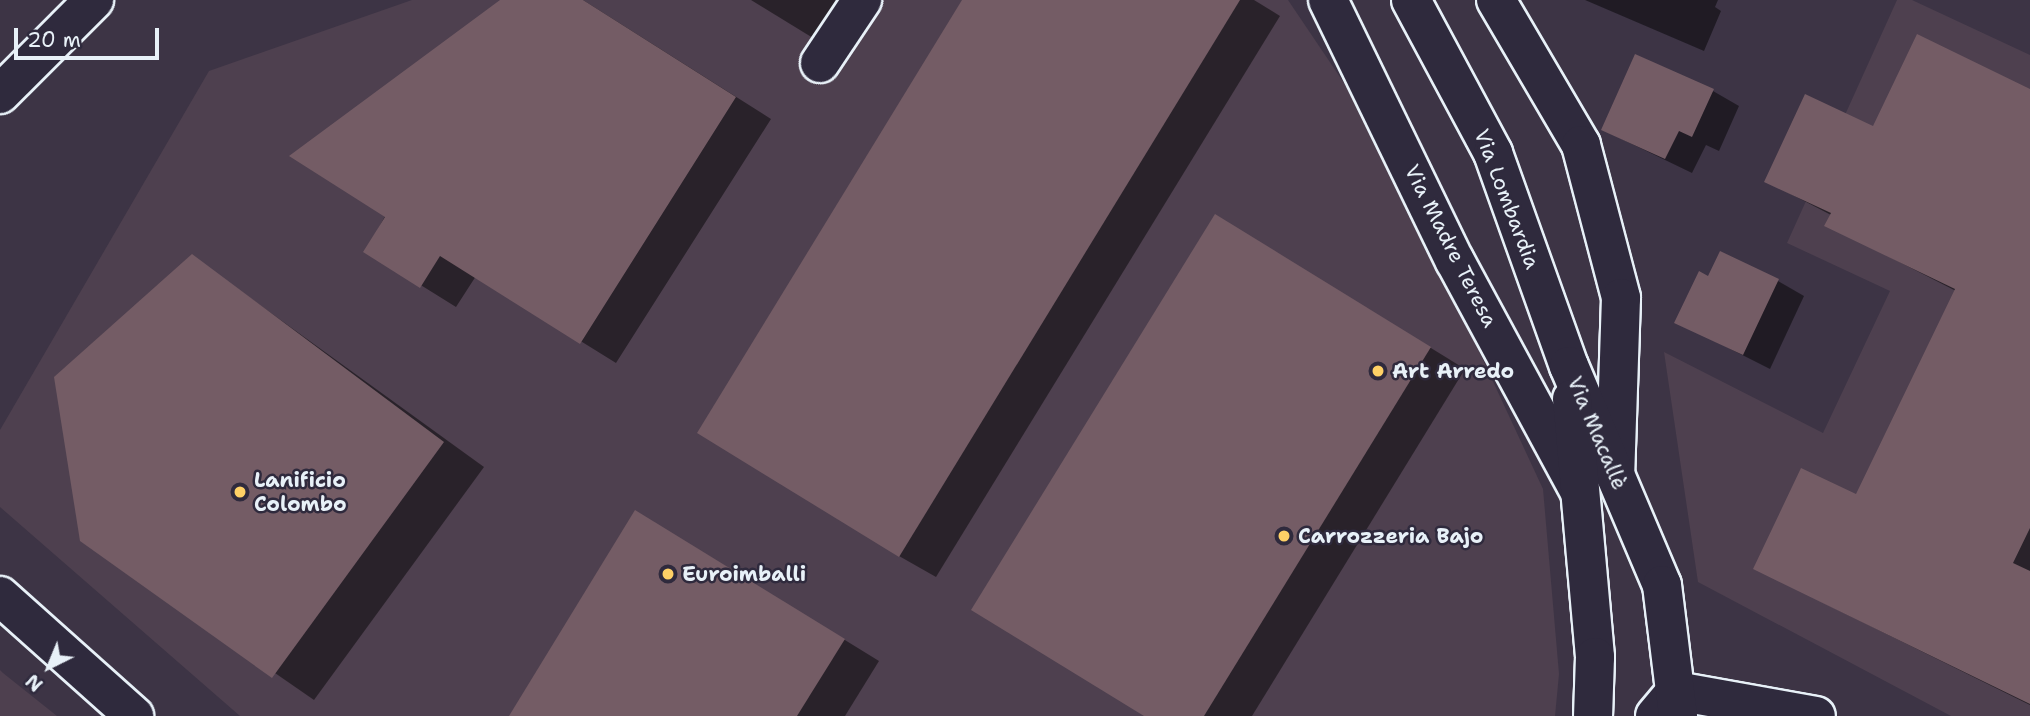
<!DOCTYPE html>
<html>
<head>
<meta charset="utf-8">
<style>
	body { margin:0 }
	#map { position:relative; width:2030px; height:716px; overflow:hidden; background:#3d3445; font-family:"Shantell Sans",sans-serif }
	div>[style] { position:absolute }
	.built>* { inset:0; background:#4e404f }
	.shadow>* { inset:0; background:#0007 }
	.building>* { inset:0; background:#745c65 }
	.roads { filter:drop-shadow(2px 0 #e8f1f8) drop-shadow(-2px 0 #e8f1f8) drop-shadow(0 2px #e8f1f8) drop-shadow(0 -2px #e8f1f8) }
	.street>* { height:38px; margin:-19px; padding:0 19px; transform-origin:19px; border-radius:19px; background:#2f2a3d }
	.secondary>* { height:38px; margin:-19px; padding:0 19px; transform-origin:19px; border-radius:19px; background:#2f2a3d }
	.highway>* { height:38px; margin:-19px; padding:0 19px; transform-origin:19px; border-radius:19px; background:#2f2a3d }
	.dots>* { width:19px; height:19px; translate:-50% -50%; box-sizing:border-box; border:4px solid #2f2a3d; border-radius:50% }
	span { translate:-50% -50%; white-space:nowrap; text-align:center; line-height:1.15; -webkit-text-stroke:5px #2f2a3d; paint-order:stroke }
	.street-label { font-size:21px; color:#e8f1f8 }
	.poi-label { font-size:21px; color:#e8f1f8; font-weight:700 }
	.left { translate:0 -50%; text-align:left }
	.north { position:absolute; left:14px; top:632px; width:70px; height:70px; -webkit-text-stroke:5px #2f2a3d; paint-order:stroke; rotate:223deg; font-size:19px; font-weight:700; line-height:28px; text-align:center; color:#e8f1f8 }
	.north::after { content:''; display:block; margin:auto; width:24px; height:32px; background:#e8f1f8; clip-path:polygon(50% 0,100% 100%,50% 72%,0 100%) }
	.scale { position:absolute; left:14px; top:28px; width:145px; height:32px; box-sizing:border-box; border:4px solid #e8f1f8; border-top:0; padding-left:9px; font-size:21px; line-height:24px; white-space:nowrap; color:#e8f1f8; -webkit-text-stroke:5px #2f2a3d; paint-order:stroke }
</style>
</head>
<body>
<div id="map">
	<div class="built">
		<div style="clip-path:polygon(412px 0,1288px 0,1377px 132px,1543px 489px,1559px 674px,1555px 716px,240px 716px,0 507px,0 430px,209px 71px)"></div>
		<div style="clip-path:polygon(1897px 0,1912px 0,2030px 55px,2030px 716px,1951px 716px,1698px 582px,1664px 352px,1823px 433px,1890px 291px,1787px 243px)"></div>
		<div style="clip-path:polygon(0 670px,3px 673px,57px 716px,0 716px)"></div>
	</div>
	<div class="shadow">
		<div style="clip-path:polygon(503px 0,583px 0,771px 119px,616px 363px,476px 276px,456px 307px,366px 251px)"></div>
		<div style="clip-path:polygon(751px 0,880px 0,844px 57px)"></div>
		<div style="clip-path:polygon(964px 0,1254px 0,1280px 16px,936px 577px,899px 556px)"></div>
		<div style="clip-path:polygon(1585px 0,1718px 0,1715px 7px,1721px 11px,1704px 51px)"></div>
		<div style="clip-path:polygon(1713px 91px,1739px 106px,1719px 151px,1706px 145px,1692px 173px,1603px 130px)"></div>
		<div style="clip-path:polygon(2030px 91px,2030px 705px,1755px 569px,1857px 497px,1956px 291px,1827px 225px,1831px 215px,1766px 181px,1873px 128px)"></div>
		<div style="clip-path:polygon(1251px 237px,1465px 369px,1252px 716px,1148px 716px)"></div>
		<div style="clip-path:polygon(192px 256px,484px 467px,314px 700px,82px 540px)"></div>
		<div style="clip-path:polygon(1709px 278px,1778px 281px,1804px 296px,1770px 369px,1677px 322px)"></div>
		<div style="clip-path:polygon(671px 533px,879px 661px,845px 716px,511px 716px)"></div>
	</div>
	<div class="building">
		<div style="clip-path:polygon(500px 0,583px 0,736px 97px,580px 344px,440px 256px,420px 288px,363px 252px,385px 217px,289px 156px)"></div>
		<div style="clip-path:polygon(962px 0,1240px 0,899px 557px,697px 433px)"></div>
		<div style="clip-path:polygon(1917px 34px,2030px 89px,2030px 528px,2013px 563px,2030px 571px,2030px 704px,1753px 569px,1801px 468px,1856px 494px,1955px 289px,1824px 226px,1831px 213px,1764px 182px,1805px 94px,1873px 126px)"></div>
		<div style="clip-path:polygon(1635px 54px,1714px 89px,1692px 137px,1679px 131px,1665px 159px,1601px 130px)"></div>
		<div style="clip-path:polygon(1215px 214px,1431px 347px,1204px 716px,1144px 716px,971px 610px)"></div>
		<div style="clip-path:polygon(1720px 251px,1779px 279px,1743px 355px,1674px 323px,1699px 271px,1708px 276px)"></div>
		<div style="clip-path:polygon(192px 254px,444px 442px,272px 678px,80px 541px,54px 377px)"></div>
		<div style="clip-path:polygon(635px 510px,845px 639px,797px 716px,509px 716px)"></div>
	</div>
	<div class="roads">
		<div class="street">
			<div style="left:1328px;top:0;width:290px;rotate:64.1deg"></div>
			<div style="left:1455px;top:261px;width:260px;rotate:61.6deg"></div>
			<div style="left:1496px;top:0;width:168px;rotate:59.6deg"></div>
			<div style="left:1581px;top:145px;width:158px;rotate:75.3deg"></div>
			<div style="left:1621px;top:298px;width:177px;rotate:91.9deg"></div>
			<div style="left:820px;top:63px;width:76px;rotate:-56.3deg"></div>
			<div style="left:1655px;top:716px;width:33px;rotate:-50deg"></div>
			<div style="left:1676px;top:691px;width:142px;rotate:10.1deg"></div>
		</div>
		<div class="secondary">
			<div style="left:1411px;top:0;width:174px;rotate:61.8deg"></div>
			<div style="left:1493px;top:153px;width:226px;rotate:70.4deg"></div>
			<div style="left:1569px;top:366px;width:238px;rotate:67deg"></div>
			<div style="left:1662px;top:585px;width:132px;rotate:83deg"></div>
			<div style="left:1572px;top:399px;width:259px;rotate:84.9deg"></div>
			<div style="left:1595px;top:657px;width:59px;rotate:91.9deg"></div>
			<div style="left:0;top:596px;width:180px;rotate:41.8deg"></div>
		</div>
		<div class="highway">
			<div style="left:0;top:94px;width:133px;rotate:-45deg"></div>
		</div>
	</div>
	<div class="dots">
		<div style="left:1378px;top:371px;background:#ffd166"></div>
		<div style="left:240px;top:492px;background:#ffd166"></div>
		<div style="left:1284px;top:536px;background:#ffd166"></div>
		<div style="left:668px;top:574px;background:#ffd166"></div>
	</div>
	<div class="street-label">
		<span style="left:1507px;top:199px;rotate:69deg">Via Lombardia</span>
		<span style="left:1451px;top:246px;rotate:63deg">Via Madre Teresa</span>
		<span style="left:1597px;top:433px;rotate:67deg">Via Macallè</span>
	</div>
	<div class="poi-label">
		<span class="left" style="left:1392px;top:371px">Art Arredo</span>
		<span class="left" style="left:254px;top:492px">Lanificio<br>Colombo</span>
		<span class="left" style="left:1298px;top:536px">Carrozzeria Bajo</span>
		<span class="left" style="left:682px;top:574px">Euroimballi</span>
	</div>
	<div class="north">N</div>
	<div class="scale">20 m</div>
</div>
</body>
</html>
